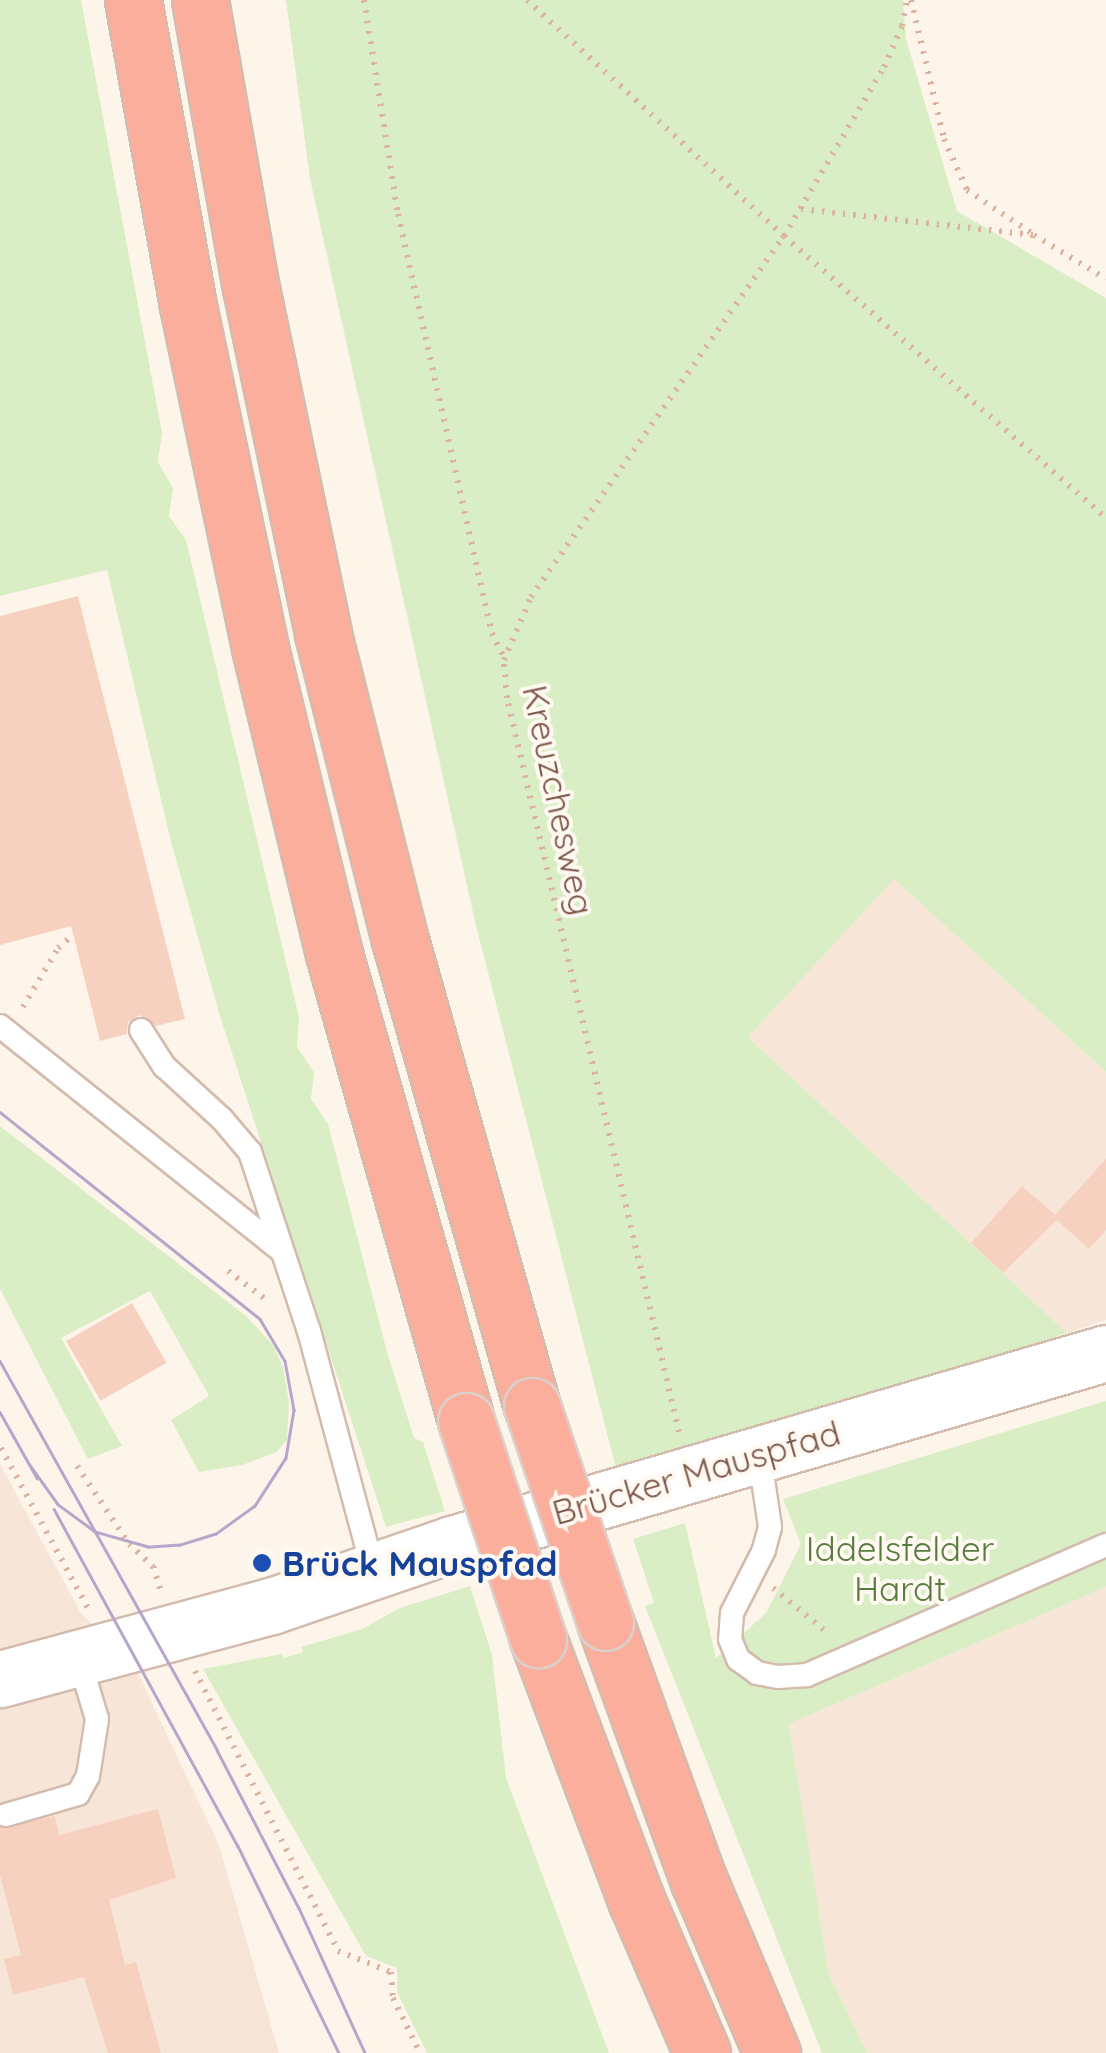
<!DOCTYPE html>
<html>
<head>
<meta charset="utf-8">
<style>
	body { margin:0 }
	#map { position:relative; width:1106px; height:2053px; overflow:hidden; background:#fef5ea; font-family:Quicksand,sans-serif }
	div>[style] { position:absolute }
	.residential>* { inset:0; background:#f7e6d8 }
	.green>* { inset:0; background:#daeec6 }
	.building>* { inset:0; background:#f6d1c0; transform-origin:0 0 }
	.path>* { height:6px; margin-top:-3px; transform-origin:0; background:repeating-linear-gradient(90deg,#dcb3a1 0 2.5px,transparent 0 10.5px) }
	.roads { filter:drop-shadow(2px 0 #d3bbae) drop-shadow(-2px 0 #d3bbae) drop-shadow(0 2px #d3bbae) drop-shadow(0 -2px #d3bbae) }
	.lane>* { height:22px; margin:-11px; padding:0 11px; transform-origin:11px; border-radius:11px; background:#fff }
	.secondary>* { height:55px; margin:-27.5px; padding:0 27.5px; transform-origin:27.5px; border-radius:27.5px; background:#fff }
	.highway>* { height:55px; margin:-27.5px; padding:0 27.5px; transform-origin:27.5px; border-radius:27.5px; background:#fcae9d }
	.tram>* { height:2.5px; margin:-1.25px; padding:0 1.25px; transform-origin:1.25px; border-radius:1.25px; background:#b7a6cb }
	.bridges { filter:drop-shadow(2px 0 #dad0cc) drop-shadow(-2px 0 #dad0cc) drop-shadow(0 2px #dad0cc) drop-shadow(0 -2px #dad0cc) }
	.highway-bridge>* { height:55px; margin:-27.5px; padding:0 27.5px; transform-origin:27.5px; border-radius:27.5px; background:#fcae9d }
	.dots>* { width:28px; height:28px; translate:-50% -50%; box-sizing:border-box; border:5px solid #fff9f2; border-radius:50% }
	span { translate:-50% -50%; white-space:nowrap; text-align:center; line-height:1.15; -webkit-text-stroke:8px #fff9f2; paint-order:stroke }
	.street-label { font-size:35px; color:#7c584a }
	.park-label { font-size:35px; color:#567d3e }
	.transit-label { font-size:35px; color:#164399; font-weight:700 }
	.left { translate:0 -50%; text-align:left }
</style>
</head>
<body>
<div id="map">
	<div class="residential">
		<div style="clip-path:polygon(893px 878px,1106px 1072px,1106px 1320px,1067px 1333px,748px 1037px)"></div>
		<div style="clip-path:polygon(0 1464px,81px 1613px,135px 1667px,219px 1845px,279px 2053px,0 2053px)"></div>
		<div style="clip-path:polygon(1106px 1587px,1106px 2053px,867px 2053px,829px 1974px,789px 1724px)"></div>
	</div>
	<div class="green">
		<div style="clip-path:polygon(0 0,81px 0,162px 433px,158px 462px,173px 488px,169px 516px,186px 540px,299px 1017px,297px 1047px,314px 1072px,311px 1099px,328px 1124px,387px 1352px,414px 1438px,423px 1442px,445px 1511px,386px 1527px,220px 1016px,170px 838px,107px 570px,0 596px)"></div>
		<div style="clip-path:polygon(286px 0,903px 0,906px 39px,957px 211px,1106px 298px,1106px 1072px,894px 879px,748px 1037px,1067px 1333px,619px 1480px,476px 926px,310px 179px)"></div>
		<div style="clip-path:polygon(0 1126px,246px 1316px,273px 1345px,283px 1367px,289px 1402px,287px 1440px,277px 1452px,242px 1465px,199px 1472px,171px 1420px,209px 1396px,150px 1291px,61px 1338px,122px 1446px,88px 1459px,0 1289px)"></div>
		<div style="clip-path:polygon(1106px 1401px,1106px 1587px,789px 1724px,829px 1974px,867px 2053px,822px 2053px,645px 1606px,654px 1603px,633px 1539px,685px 1523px,716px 1658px,766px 1613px,801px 1544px,783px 1499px)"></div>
		<div style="clip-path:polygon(470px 1586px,492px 1655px,506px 1778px,609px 2053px,427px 2053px,397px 1992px,397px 1968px,366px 1956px,203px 1669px,281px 1654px,284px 1658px,303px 1652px,301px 1647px,362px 1629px,400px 1608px)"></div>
	</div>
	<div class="building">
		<div style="clip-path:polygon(78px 596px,185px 1019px,156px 1026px,139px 1015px,128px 1022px,127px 1034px,100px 1041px,71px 926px,0 945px,0 616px)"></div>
		<div style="clip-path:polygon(1106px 1159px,1106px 1230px,1089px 1249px,1057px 1220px,1003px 1273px,971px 1243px,1022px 1186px,1055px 1215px)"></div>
		<div style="left:132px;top:1303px;width:69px;height:76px;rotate:60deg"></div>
		<div style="clip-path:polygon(158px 1809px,176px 1878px,109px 1900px,125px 1965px,136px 1962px,161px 2053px,108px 2053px,84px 1977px,13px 1995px,4px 1959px,21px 1955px,0 1875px,0 1828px,55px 1816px,59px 1835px)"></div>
	</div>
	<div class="path">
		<div style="left:364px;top:0;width:217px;rotate:81deg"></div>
		<div style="left:398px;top:214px;width:429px;rotate:77.4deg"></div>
		<div style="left:492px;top:633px;width:28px;rotate:64deg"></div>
		<div style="left:527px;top:0;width:349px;rotate:42.6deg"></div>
		<div style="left:784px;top:236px;width:428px;rotate:41.2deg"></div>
		<div style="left:911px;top:0;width:143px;rotate:76.6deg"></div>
		<div style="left:944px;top:139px;width:56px;rotate:65.7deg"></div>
		<div style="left:967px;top:190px;width:79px;rotate:33.7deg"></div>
		<div style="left:801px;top:209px;width:234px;rotate:6.4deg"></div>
		<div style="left:1034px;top:235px;width:84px;rotate:31.4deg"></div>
		<div style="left:23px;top:1007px;width:69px;rotate:-59.3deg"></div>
		<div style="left:58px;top:948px;width:20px;rotate:-41deg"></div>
		<div style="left:228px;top:1271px;width:50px;rotate:36.9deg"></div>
		<div style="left:679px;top:1432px;width:754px;rotate:-103.19deg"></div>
		<div style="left:507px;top:698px;width:38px;rotate:-95deg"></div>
		<div style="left:504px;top:660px;width:69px;rotate:-66.8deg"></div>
		<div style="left:531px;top:597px;width:441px;rotate:-55deg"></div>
		<div style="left:784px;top:236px;width:196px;rotate:-59.4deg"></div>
		<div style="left:884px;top:67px;width:45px;rotate:-66.3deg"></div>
		<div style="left:902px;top:26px;width:26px;rotate:-79deg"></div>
		<div style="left:1px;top:1448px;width:184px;rotate:61.5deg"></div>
		<div style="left:77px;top:1466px;width:94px;rotate:56.3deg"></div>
		<div style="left:129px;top:1544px;width:33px;rotate:43deg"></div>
		<div style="left:153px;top:1566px;width:27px;rotate:73deg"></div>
		<div style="left:773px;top:1588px;width:72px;rotate:39.4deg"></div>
		<div style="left:195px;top:1671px;width:314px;rotate:62.9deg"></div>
		<div style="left:338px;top:1951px;width:57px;rotate:21.6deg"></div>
		<div style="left:391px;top:1972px;width:26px;rotate:86deg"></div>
		<div style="left:393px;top:1998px;width:61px;rotate:63.9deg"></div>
	</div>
	<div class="roads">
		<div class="lane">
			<div style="left:0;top:1026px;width:361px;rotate:38.6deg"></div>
			<div style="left:141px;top:1030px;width:43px;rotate:57.4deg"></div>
			<div style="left:164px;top:1066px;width:79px;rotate:42.4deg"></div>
			<div style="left:222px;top:1119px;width:43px;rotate:49.7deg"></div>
			<div style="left:250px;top:1152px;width:188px;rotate:71.8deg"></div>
			<div style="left:309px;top:1331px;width:247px;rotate:75deg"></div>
			<div style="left:759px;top:1453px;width:75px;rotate:81.5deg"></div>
			<div style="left:770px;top:1527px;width:24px;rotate:105deg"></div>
			<div style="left:764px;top:1550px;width:71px;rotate:116.9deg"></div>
			<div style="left:732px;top:1613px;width:26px;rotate:94deg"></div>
			<div style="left:730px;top:1639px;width:22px;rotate:68deg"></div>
			<div style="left:738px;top:1659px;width:24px;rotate:36deg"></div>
			<div style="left:757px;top:1673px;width:21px;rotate:11deg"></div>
			<div style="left:778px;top:1677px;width:29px;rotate:-4deg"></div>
			<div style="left:807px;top:1675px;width:326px;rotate:-23.5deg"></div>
			<div style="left:6px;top:1815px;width:75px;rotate:-16.3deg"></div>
			<div style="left:78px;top:1794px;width:21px;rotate:-61deg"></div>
			<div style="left:88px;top:1776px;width:58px;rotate:-81deg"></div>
			<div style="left:97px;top:1719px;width:63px;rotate:-106.7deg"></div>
		</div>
		<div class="secondary">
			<div style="left:0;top:1679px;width:281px;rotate:-15.1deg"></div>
			<div style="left:271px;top:1606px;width:191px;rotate:-18.9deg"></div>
			<div style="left:452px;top:1544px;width:681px;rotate:-16.28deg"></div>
		</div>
		<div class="highway">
			<div style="left:133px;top:0;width:306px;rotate:79.8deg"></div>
			<div style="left:187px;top:301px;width:355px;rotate:78.1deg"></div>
			<div style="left:260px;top:648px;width:315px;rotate:76.4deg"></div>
			<div style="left:334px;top:954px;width:485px;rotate:74.2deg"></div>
			<div style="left:200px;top:0;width:292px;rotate:80deg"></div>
			<div style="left:251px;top:288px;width:353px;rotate:78.2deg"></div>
			<div style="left:323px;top:634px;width:316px;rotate:75.9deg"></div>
			<div style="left:400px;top:940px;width:484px;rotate:74.2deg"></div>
			<div style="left:605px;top:1622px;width:276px;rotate:70.1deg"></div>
			<div style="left:699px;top:1881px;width:187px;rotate:67deg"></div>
			<div style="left:538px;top:1639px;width:281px;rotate:69.4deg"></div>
			<div style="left:637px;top:1902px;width:164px;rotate:66.7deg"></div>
		</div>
	</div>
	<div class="tram">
		<div style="left:0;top:1112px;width:332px;rotate:38.5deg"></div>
		<div style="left:260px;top:1319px;width:49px;rotate:59.2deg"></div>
		<div style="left:285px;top:1361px;width:50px;rotate:79.6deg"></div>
		<div style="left:294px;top:1410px;width:49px;rotate:99.5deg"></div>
		<div style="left:286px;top:1458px;width:57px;rotate:122.9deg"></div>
		<div style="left:255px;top:1506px;width:48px;rotate:144.3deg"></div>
		<div style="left:216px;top:1534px;width:39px;rotate:163deg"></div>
		<div style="left:179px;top:1545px;width:31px;rotate:176deg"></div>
		<div style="left:148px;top:1547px;width:55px;rotate:-164.2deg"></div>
		<div style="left:95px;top:1532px;width:46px;rotate:-143.9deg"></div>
		<div style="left:58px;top:1505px;width:48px;rotate:-125.7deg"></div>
		<div style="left:0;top:1361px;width:445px;rotate:60.8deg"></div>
		<div style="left:217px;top:1750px;width:178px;rotate:62.6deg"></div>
		<div style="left:299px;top:1908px;width:159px;rotate:65.5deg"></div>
		<div style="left:0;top:1412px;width:76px;rotate:60.7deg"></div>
		<div style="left:54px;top:1509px;width:384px;rotate:61.4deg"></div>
		<div style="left:238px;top:1846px;width:230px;rotate:64deg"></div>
	</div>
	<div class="bridges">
		<div class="highway-bridge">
			<div style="left:532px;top:1406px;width:228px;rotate:71.3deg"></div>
			<div style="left:466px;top:1421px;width:230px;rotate:71.7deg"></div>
		</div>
	</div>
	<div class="dots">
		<div style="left:262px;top:1563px;background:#1a4fb4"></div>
	</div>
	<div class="street-label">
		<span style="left:559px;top:800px;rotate:78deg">Kreuzchesweg</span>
		<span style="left:696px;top:1472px;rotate:-16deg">Brücker Mauspfad</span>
	</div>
	<div class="park-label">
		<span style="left:900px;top:1568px">Iddelsfelder<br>Hardt</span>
	</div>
	<div class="transit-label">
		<span class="left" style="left:282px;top:1563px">Brück Mauspfad</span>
	</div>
</div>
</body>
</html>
